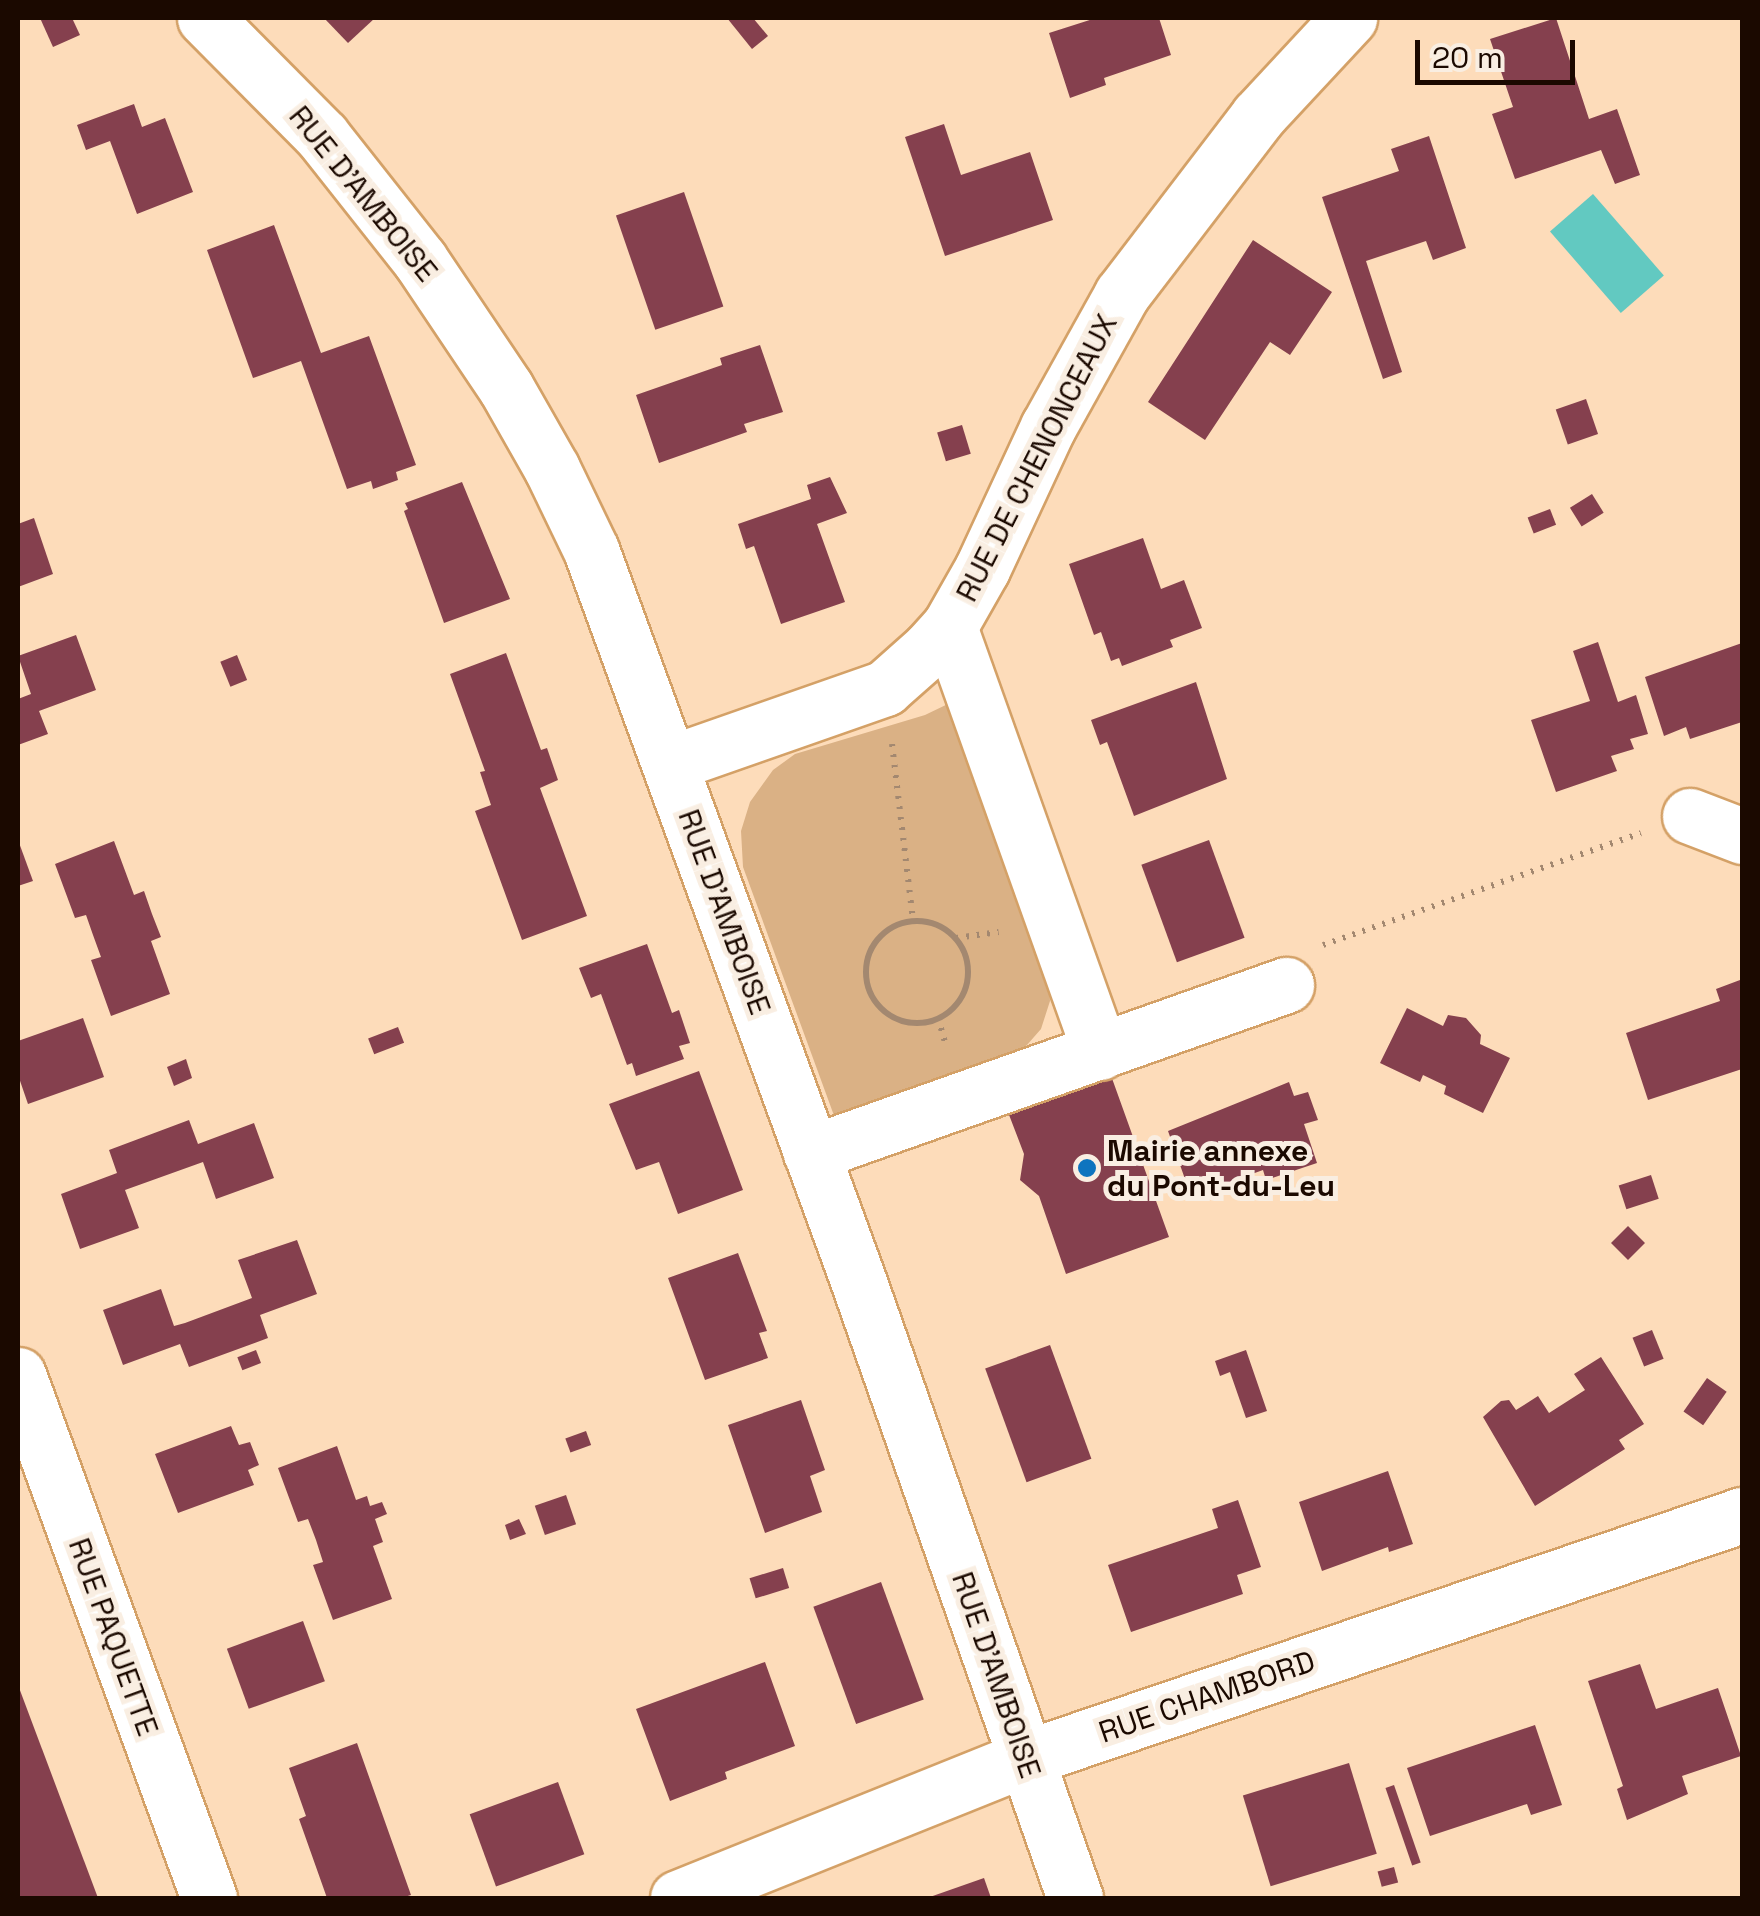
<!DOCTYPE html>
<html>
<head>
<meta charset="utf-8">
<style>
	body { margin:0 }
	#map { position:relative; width:1760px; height:1916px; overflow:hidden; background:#fddcba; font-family:"Space Grotesk",sans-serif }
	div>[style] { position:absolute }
	.green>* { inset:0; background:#dab185 }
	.water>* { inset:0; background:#62c9c1; transform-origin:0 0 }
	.building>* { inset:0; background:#85404e; transform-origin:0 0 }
	.path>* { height:6px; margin-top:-3px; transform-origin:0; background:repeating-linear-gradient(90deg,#a38870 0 2.5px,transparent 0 10.5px) }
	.path>.ring { margin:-3px; padding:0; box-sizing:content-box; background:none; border:6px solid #a38870; border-radius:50% }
	.roads { filter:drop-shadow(2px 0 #d4a167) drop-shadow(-2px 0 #d4a167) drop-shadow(0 2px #d4a167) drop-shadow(0 -2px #d4a167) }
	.minor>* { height:55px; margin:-27.5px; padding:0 27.5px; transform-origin:27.5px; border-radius:27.5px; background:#fff }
	.dots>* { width:28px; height:28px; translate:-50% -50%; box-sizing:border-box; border:5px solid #f9eee2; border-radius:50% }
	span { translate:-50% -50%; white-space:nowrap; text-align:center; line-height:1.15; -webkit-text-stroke:10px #f9eee2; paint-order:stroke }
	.street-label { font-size:30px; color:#1b0900 }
	.poi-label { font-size:30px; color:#1b0900; font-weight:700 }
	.left { translate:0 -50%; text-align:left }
	.frame { position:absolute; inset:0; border:20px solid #1b0900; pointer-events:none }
	.scale { position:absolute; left:1415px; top:40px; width:160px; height:45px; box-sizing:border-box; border:5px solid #1b0900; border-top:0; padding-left:12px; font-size:30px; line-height:35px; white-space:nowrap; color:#1b0900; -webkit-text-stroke:8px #f9eee2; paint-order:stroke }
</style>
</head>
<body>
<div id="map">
	<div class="green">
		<div style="clip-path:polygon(952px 702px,1048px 967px,1050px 1001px,1041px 1029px,1013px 1061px,836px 1121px,743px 867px,741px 831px,750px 802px,773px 770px,795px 754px,925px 715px)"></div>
	</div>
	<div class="water">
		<div style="left:1593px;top:194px;width:108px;height:57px;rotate:49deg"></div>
	</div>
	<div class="building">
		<div style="clip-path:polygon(40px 18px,72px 18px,80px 35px,53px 47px)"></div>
		<div style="clip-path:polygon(324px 18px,375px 18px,348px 43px)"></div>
		<div style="clip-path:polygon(727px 18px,753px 18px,768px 36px,752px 49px)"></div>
		<div style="clip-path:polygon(1096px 18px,1159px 18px,1171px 55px,1104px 78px,1106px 85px,1070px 98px,1049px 33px)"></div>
		<div style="clip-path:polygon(1556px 18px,1589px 119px,1617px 109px,1640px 175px,1615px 184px,1601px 150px,1515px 179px,1492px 114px,1513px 107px,1490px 39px)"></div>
		<div style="clip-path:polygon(134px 104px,142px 127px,165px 118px,193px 192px,137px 214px,110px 141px,86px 150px,77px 125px)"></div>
		<div style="clip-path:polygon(944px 124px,961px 175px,1030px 152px,1053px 220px,945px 256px,905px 137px)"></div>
		<div style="clip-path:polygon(1429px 136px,1466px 248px,1433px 260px,1426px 241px,1366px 261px,1402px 372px,1383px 379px,1322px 197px,1399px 171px,1391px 149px)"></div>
		<div style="left:684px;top:192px;width:121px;height:72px;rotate:71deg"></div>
		<div style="clip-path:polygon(274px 225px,321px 353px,369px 336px,416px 465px,396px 472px,398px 480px,373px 489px,371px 481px,347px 489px,301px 361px,253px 378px,207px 250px)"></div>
		<div style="clip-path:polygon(1253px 240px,1332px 292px,1290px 355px,1270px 342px,1205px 440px,1148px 402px)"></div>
		<div style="clip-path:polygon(760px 345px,783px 412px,744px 424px,747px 432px,659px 463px,636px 395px,722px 365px,720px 358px)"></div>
		<div style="left:1586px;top:399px;width:37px;height:32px;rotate:71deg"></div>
		<div style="left:962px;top:425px;width:30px;height:26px;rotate:73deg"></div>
		<div style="clip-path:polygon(830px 477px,847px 513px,817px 524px,845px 602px,781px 624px,754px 546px,746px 549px,738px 524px,811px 499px,807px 485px)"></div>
		<div style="clip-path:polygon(462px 482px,510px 599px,444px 623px,404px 511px,408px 509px,405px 503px)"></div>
		<div style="left:1592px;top:494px;width:22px;height:26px;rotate:58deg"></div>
		<div style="left:1550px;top:509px;width:17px;height:24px;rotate:69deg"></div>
		<div style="clip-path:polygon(34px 518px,53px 574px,18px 587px,18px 524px)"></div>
		<div style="clip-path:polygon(1143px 538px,1161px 589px,1184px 580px,1202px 628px,1170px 640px,1173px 647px,1122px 666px,1119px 658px,1111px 661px,1101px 632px,1094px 635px,1069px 564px)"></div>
		<div style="clip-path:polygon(76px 635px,96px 690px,39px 711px,48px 734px,18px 745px,18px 699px,31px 694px,18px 656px)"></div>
		<div style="clip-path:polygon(1598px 642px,1618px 702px,1636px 695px,1648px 734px,1630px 739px,1634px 749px,1611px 756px,1617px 771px,1556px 792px,1531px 720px,1590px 701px,1573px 651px)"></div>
		<div style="clip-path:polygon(1742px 643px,1742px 722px,1690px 739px,1686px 727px,1664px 736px,1645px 677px)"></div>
		<div style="clip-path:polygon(506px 653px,541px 750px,547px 748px,558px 780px,540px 788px,587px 916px,522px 940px,475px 811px,491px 805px,480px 772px,485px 771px,450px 674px)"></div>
		<div style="left:237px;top:655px;width:27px;height:18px;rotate:68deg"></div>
		<div style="clip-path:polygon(1196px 682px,1227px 779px,1134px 816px,1107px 742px,1100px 745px,1091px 720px)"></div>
		<div style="clip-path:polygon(18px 840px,33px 881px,18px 886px)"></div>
		<div style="left:1209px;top:840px;width:104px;height:72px;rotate:70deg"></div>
		<div style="clip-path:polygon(114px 841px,134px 895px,144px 891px,152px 914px,161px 937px,151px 941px,170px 994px,111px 1016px,91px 960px,101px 957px,93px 935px,86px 915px,75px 918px,55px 864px)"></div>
		<div style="clip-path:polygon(647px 944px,672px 1013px,679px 1010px,690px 1043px,679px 1046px,684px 1059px,636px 1076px,632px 1063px,627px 1065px,601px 994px,591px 998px,579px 968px)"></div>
		<div style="clip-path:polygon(1740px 980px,1742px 1069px,1648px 1100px,1626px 1033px,1720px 1001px,1716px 989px)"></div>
		<div style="clip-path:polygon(1407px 1008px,1443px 1026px,1448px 1015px,1466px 1018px,1481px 1035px,1480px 1044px,1510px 1058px,1483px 1113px,1444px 1094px,1446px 1086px,1423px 1075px,1420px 1082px,1380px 1063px)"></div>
		<div style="clip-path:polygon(83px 1018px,104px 1077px,28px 1104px,18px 1075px,18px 1041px)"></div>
		<div style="left:398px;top:1027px;width:17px;height:32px;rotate:69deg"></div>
		<div style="clip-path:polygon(186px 1059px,192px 1078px,174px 1086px,167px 1067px)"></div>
		<div style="clip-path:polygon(1109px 1070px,1169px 1237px,1066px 1274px,1039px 1196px,1020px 1180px,1024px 1154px,1006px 1107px)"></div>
		<div style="clip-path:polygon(699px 1071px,743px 1190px,678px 1214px,659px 1162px,636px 1170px,609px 1104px)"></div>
		<div style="clip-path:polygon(1289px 1082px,1294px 1096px,1308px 1092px,1318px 1120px,1304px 1124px,1317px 1163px,1266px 1180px,1263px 1170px,1191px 1196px,1168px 1131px)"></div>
		<div style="clip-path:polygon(189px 1120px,198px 1144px,254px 1123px,274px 1178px,216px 1199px,203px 1162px,125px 1190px,139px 1228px,80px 1249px,61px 1194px,117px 1173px,109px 1150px)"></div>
		<div style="left:1651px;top:1175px;width:25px;height:34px;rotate:72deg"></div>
		<div style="left:1628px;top:1226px;width:24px;height:24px;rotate:45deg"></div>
		<div style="clip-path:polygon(297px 1240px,317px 1294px,260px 1315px,268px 1338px,189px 1367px,180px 1344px,123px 1365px,103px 1310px,161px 1289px,174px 1326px,185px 1323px,252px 1298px,238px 1260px)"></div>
		<div style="clip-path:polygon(738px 1253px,767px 1331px,759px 1333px,768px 1358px,705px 1380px,668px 1278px)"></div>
		<div style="left:1652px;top:1330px;width:31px;height:21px;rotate:68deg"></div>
		<div style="left:1050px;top:1345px;width:121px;height:69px;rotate:70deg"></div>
		<div style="left:256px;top:1350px;width:14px;height:20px;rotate:69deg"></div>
		<div style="clip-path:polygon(1246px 1350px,1267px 1411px,1246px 1418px,1230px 1372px,1220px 1376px,1215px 1361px)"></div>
		<div style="clip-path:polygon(1601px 1357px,1644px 1424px,1619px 1440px,1625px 1449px,1535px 1506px,1483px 1417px,1501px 1401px,1509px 1400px,1516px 1410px,1538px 1396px,1549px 1413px,1585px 1390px,1574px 1374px)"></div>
		<div style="left:1707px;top:1378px;width:24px;height:41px;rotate:35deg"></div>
		<div style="clip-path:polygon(801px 1400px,825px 1470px,810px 1476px,822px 1512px,765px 1533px,728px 1425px)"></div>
		<div style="clip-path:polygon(231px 1426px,239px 1445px,250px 1442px,259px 1465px,248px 1470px,254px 1485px,178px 1513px,155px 1454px)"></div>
		<div style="left:586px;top:1431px;width:15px;height:22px;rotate:70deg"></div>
		<div style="clip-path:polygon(337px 1446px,356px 1500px,367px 1496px,370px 1506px,382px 1502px,387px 1514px,375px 1519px,383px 1542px,373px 1546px,392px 1599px,333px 1620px,313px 1565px,323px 1562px,316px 1540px,308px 1519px,298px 1522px,278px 1468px)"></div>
		<div style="clip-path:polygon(1388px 1471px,1413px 1544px,1389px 1552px,1388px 1547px,1322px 1571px,1299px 1502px)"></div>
		<div style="left:566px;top:1495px;width:31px;height:33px;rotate:71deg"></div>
		<div style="clip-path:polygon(1238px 1500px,1261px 1567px,1237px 1575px,1243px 1594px,1131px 1632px,1108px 1565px,1218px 1528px,1212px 1509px)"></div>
		<div style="clip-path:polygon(519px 1519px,526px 1534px,510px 1540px,505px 1525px)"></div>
		<div style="left:783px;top:1568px;width:21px;height:35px;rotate:73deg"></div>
		<div style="left:881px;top:1582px;width:125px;height:72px;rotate:70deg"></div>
		<div style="left:303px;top:1621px;width:64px;height:81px;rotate:70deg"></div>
		<div style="clip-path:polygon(765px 1662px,795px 1746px,725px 1772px,727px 1779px,670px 1801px,636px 1709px)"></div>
		<div style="clip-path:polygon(1640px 1664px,1656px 1709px,1718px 1688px,1741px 1756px,1682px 1776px,1688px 1794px,1627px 1820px,1617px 1789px,1623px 1786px,1588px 1681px)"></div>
		<div style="clip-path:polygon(18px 1685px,98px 1898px,18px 1898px)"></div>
		<div style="clip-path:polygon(1535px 1725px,1562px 1805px,1531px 1815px,1527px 1804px,1430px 1836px,1407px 1768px)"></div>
		<div style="clip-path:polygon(357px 1743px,411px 1895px,401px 1898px,327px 1898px,299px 1819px,306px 1816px,289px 1768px)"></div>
		<div style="left:1349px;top:1763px;width:95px;height:111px;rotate:73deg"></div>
		<div style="left:558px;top:1782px;width:77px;height:94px;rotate:70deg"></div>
		<div style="left:1394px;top:1785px;width:82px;height:9px;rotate:71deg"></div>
		<div style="left:1394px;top:1867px;width:16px;height:17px;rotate:75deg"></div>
		<div style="clip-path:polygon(984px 1878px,991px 1898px,927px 1898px)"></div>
	</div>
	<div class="path">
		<div style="left:892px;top:744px;width:178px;rotate:83.2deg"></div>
		<div class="ring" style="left:866px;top:921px;width:96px;height:96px"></div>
		<div style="left:956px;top:938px;width:43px;rotate:-7.9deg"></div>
		<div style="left:1323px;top:945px;width:337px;rotate:-19.4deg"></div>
		<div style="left:938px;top:1018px;width:29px;rotate:74deg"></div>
	</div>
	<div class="roads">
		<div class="minor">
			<div style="left:205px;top:18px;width:166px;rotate:45.2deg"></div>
			<div style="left:322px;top:136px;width:158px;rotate:51.7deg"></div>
			<div style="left:420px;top:260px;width:154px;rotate:56.1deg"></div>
			<div style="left:506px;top:388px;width:93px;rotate:60.4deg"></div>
			<div style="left:552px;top:469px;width:90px;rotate:64.3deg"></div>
			<div style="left:591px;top:550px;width:777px;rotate:69.91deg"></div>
			<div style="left:858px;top:1280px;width:655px;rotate:70.65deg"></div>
			<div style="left:949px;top:627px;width:451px;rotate:70.4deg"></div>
			<div style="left:671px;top:763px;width:227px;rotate:-19.3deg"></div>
			<div style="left:885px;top:688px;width:59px;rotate:-41.6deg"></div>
			<div style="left:929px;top:649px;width:30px;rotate:-48deg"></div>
			<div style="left:949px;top:627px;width:67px;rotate:-60.4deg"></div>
			<div style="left:982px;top:569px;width:157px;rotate:-65.1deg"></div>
			<div style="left:1048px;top:427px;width:152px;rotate:-60.9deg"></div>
			<div style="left:1122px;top:294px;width:224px;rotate:-52.6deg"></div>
			<div style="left:1258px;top:116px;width:134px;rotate:-47.1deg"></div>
			<div style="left:1690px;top:816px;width:56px;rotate:21deg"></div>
			<div style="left:811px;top:1153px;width:504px;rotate:-19.48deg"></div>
			<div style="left:18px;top:1375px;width:557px;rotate:69.94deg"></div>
			<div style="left:678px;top:1898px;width:375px;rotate:-21.9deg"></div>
			<div style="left:1026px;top:1758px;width:756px;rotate:-18.75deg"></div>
		</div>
	</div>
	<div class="dots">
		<div style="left:1087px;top:1168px;background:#0e74bf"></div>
	</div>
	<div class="street-label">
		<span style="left:363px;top:194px;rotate:51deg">RUE D'AMBOISE</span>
		<span style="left:1037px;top:458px;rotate:-63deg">RUE DE CHENONCEAUX</span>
		<span style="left:724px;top:912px;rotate:70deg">RUE D'AMBOISE</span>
		<span style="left:113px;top:1637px;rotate:70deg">RUE PAQUETTE</span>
		<span style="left:996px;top:1675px;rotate:71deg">RUE D'AMBOISE</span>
		<span style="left:1207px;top:1697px;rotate:-19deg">RUE CHAMBORD</span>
	</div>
	<div class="poi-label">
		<span class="left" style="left:1107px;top:1168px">Mairie annexe<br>du Pont-du-Leu</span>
	</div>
	<div class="frame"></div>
	<div class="scale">20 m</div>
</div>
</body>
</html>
